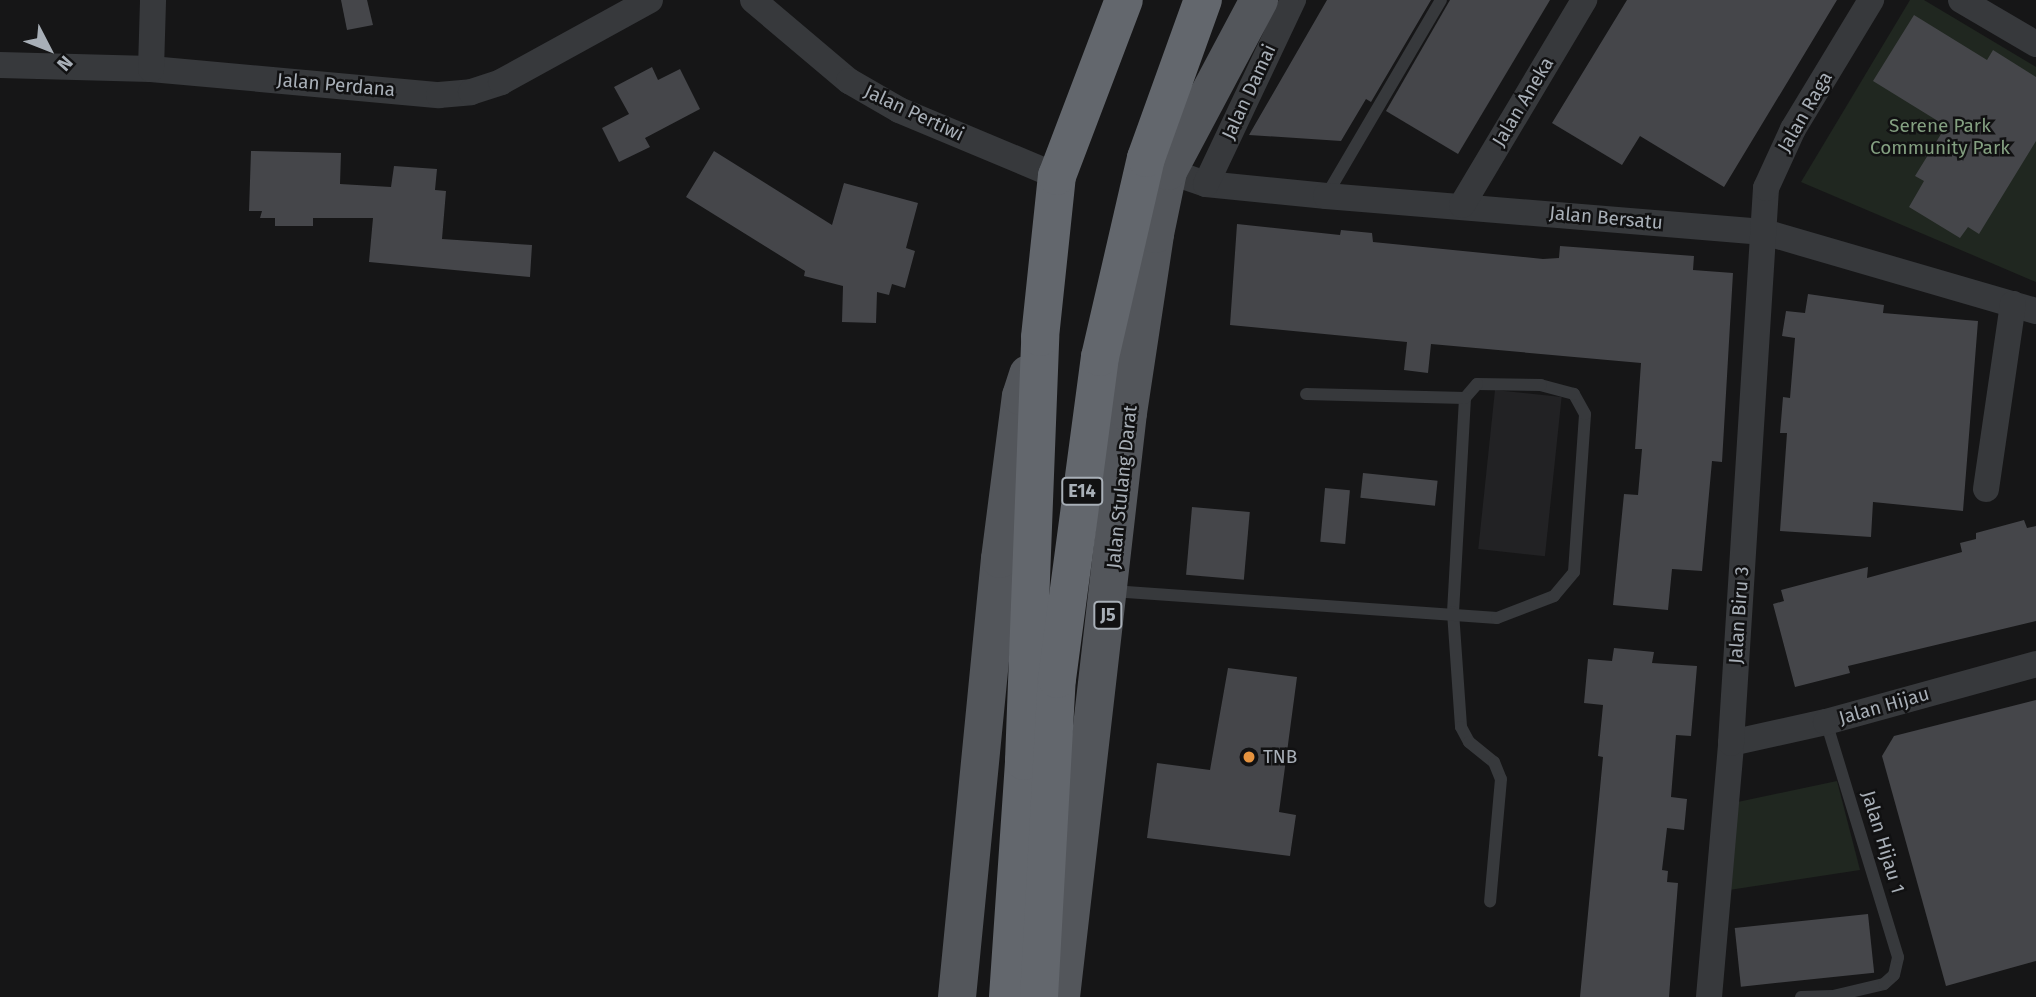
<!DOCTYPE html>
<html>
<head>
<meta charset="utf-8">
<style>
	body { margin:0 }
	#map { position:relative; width:2036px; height:997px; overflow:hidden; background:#161617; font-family:"Fira Sans",sans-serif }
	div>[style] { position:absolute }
	.built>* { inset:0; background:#222224; transform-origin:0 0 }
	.green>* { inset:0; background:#202720 }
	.building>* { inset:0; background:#45464a; transform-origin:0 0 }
	.lane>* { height:12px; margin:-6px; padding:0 6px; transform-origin:6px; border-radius:6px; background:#37393c }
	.street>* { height:26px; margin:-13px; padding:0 13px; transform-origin:13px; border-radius:13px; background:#37393c }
	.primary>* { height:38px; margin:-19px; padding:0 19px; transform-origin:19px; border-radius:19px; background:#53565b }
	.highway>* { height:38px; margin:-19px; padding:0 19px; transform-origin:19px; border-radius:19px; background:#63676d }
	.dots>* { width:19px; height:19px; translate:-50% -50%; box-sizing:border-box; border:4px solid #111112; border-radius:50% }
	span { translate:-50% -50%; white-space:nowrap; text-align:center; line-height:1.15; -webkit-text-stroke:5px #111112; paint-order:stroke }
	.shield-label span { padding:2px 5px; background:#111112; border:2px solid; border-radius:5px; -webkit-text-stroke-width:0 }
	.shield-label { font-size:18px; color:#a8afb7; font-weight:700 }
	.street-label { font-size:19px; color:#a8afb7 }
	.park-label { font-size:19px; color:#84a081 }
	.poi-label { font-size:19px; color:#a8afb7 }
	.left { translate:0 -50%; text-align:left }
	.north { position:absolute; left:14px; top:14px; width:70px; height:70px; -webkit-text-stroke:5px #111112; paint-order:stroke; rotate:132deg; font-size:19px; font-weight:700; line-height:28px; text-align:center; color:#a8afb7 }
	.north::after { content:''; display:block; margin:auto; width:24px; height:32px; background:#a8afb7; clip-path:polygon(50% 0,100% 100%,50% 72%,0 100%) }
</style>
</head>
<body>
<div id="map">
	<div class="built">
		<div style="left:1495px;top:390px;width:67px;height:160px;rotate:6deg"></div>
	</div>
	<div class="green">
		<div style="clip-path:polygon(1910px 0,1924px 0,2036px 67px,2036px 282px,1801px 182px)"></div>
		<div style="clip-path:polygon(1837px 781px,1860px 870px,1729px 890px,1733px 803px)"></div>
	</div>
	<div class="building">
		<div style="clip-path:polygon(341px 0,367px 0,373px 25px,347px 30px)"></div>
		<div style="clip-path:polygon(1327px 0,1431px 0,1371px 102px,1366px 99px,1341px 141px,1249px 135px)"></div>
		<div style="clip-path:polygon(1450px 0,1550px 0,1458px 154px,1386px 111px)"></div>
		<div style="clip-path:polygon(1627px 0,1837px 0,1724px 187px,1640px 136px,1622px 165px,1552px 123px)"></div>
		<div style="clip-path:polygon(1914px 15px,1987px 60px,1993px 50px,2036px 77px,2036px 141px,1979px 234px,1968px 227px,1960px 238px,1909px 207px,1924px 181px,1915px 176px,1946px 126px,1873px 81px)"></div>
		<div style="clip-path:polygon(652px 67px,658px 80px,680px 69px,700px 109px,645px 138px,650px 147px,619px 162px,602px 128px,629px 114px,614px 87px)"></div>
		<div style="clip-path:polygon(251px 151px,341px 153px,340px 184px,391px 187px,394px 166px,437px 169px,435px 190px,446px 191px,442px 239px,532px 245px,530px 277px,369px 262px,373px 218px,313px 218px,313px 226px,275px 226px,275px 218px,260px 218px,262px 211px,249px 211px)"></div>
		<div style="clip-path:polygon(714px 151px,832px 225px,844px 183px,918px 203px,906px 248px,915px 251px,905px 288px,892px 284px,889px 295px,877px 292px,876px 323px,842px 322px,843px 286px,804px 276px,805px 271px,686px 197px)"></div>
		<div style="clip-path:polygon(1237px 224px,1340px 235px,1341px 230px,1372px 233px,1373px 242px,1543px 259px,1559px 258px,1560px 246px,1694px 256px,1693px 270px,1733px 273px,1722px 462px,1712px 461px,1702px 571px,1672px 569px,1668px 610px,1613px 605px,1624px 494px,1638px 495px,1642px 449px,1635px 449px,1641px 363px,1431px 344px,1428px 373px,1404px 370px,1407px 342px,1230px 325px)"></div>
		<div style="clip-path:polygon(1808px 294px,1884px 305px,1883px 313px,1978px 321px,1963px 511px,1873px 502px,1871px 537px,1780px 531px,1787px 433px,1780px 433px,1783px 397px,1790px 398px,1795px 338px,1782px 336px,1786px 311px,1805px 313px)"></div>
		<div style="left:1363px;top:473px;width:75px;height:25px;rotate:6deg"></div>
		<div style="left:1325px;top:488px;width:25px;height:54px;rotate:5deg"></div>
		<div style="left:1192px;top:507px;width:58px;height:68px;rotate:5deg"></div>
		<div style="clip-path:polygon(2024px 520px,2027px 528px,2036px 526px,2036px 621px,1848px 666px,1850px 673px,1795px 687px,1773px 604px,1784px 601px,1781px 590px,1868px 567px,1867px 578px,1962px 552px,1960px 543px,1976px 539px,1976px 533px)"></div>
		<div style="clip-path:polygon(1614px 648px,1654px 652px,1652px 663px,1697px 666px,1691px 736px,1676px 735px,1671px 797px,1687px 799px,1684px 830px,1667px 828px,1662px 870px,1668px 871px,1667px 882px,1678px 883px,1669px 997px,1580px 997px,1603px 757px,1598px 756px,1603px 705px,1584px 703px,1588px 659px,1612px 661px)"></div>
		<div style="clip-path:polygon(1228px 668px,1297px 677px,1279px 812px,1296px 815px,1290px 856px,1147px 838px,1157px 763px,1210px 770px)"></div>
		<div style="clip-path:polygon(2036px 700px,2036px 961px,1946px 986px,1882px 756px,1894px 736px)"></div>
		<div style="left:1868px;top:914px;width:59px;height:134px;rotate:84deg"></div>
	</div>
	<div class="lane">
		<div style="left:1326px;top:196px;width:227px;rotate:-59.6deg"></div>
		<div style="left:1465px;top:398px;width:214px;rotate:93.2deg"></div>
		<div style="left:1453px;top:612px;width:115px;rotate:86deg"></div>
		<div style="left:1461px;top:727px;width:17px;rotate:62deg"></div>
		<div style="left:1469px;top:742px;width:32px;rotate:39deg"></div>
		<div style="left:1494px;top:762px;width:18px;rotate:68deg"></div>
		<div style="left:1501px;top:779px;width:123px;rotate:95.1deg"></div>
		<div style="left:1112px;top:591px;width:386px;rotate:4deg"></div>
		<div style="left:1497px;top:618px;width:61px;rotate:-21.1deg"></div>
		<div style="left:1554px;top:596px;width:31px;rotate:-50deg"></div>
		<div style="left:1574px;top:572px;width:158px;rotate:-86deg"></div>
		<div style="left:1585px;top:414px;width:23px;rotate:-119deg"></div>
		<div style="left:1574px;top:394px;width:34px;rotate:-165deg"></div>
		<div style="left:1541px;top:385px;width:64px;rotate:-179.1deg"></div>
		<div style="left:1477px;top:384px;width:18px;rotate:131deg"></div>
		<div style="left:1465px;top:398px;width:159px;rotate:-178.6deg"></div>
		<div style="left:1801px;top:997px;width:32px;rotate:-2deg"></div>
		<div style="left:1833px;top:996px;width:52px;rotate:-13.2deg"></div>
		<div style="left:1884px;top:984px;width:13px;rotate:-42deg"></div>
		<div style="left:1894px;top:975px;width:18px;rotate:-77deg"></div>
		<div style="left:1898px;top:957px;width:246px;rotate:-107deg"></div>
	</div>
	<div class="street">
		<div style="left:753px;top:0;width:126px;rotate:40.2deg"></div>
		<div style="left:849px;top:81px;width:58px;rotate:30.1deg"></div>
		<div style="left:899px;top:110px;width:171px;rotate:22.7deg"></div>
		<div style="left:1961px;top:0;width:87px;rotate:30.4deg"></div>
		<div style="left:0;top:65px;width:151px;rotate:1.5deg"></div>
		<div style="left:151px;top:69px;width:289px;rotate:5.2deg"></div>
		<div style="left:439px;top:95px;width:32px;rotate:-5deg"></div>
		<div style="left:471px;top:92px;width:32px;rotate:-18deg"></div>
		<div style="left:501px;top:82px;width:170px;rotate:-28.8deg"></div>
		<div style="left:151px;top:69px;width:69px;rotate:-88.3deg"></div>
		<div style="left:1168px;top:171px;width:40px;rotate:18.9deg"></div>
		<div style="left:1206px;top:184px;width:121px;rotate:5.7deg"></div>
		<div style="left:1326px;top:196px;width:439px;rotate:4.7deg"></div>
		<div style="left:1764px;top:232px;width:283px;rotate:16.2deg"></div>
		<div style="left:1206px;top:184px;width:204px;rotate:-64.7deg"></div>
		<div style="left:1462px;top:205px;width:239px;rotate:-59.2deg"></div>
		<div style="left:1986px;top:489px;width:187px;rotate:-81.7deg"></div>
		<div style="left:1731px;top:743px;width:97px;rotate:-12.5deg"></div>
		<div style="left:1826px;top:722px;width:218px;rotate:-15.4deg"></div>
		<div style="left:1709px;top:997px;width:255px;rotate:-85deg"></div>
		<div style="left:1731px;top:743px;width:556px;rotate:-86.39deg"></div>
		<div style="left:1766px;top:188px;width:65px;rotate:-65.4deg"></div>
		<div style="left:1793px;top:129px;width:151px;rotate:-58.8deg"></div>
	</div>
	<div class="primary">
		<div style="left:957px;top:997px;width:440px;rotate:-84.4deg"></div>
		<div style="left:1000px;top:559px;width:164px;rotate:-82.7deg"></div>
		<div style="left:1021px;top:396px;width:23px;rotate:-72deg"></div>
		<div style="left:1061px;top:997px;width:588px;rotate:-83.46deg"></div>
		<div style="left:1128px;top:413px;width:181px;rotate:-81.4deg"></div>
		<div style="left:1155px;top:234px;width:64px;rotate:-78.3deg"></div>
		<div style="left:1168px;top:171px;width:194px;rotate:-62deg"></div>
	</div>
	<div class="highway">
		<div style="left:1008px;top:997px;width:237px;rotate:-86.1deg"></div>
		<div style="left:1024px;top:761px;width:424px;rotate:-87.8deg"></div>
		<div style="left:1040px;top:337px;width:162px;rotate:-84deg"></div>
		<div style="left:1057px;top:176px;width:188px;rotate:-69.2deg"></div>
		<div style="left:1039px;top:997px;width:319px;rotate:-86.8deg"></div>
		<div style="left:1057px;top:679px;width:325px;rotate:-82.4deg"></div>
		<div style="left:1100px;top:357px;width:204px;rotate:-77deg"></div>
		<div style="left:1146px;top:158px;width:168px;rotate:-70.2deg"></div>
	</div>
	<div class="dots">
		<div style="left:1249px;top:757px;background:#e6933f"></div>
	</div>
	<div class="shield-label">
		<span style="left:1082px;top:491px">E14</span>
		<span style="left:1108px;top:615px">J5</span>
	</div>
	<div class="street-label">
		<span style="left:336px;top:85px;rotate:5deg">Jalan Perdana</span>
		<span style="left:1249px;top:92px;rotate:-65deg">Jalan Damai</span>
		<span style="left:1523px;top:102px;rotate:-59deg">Jalan Aneka</span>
		<span style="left:1805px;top:112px;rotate:-60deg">Jalan Raga</span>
		<span style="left:914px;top:113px;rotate:25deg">Jalan Pertiwi</span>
		<span style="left:1606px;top:218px;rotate:5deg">Jalan Bersatu</span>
		<span style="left:1122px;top:487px;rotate:-84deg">Jalan Stulang Darat</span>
		<span style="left:1739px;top:615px;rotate:-86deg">Jalan Biru 3</span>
		<span style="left:1884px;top:706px;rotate:-16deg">Jalan Hijau</span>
		<span style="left:1883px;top:842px;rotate:73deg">Jalan Hijau 1</span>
	</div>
	<div class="park-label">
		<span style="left:1940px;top:137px">Serene Park<br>Community Park</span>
	</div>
	<div class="poi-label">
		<span class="left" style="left:1263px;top:757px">TNB</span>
	</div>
	<div class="north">N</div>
</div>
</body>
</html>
